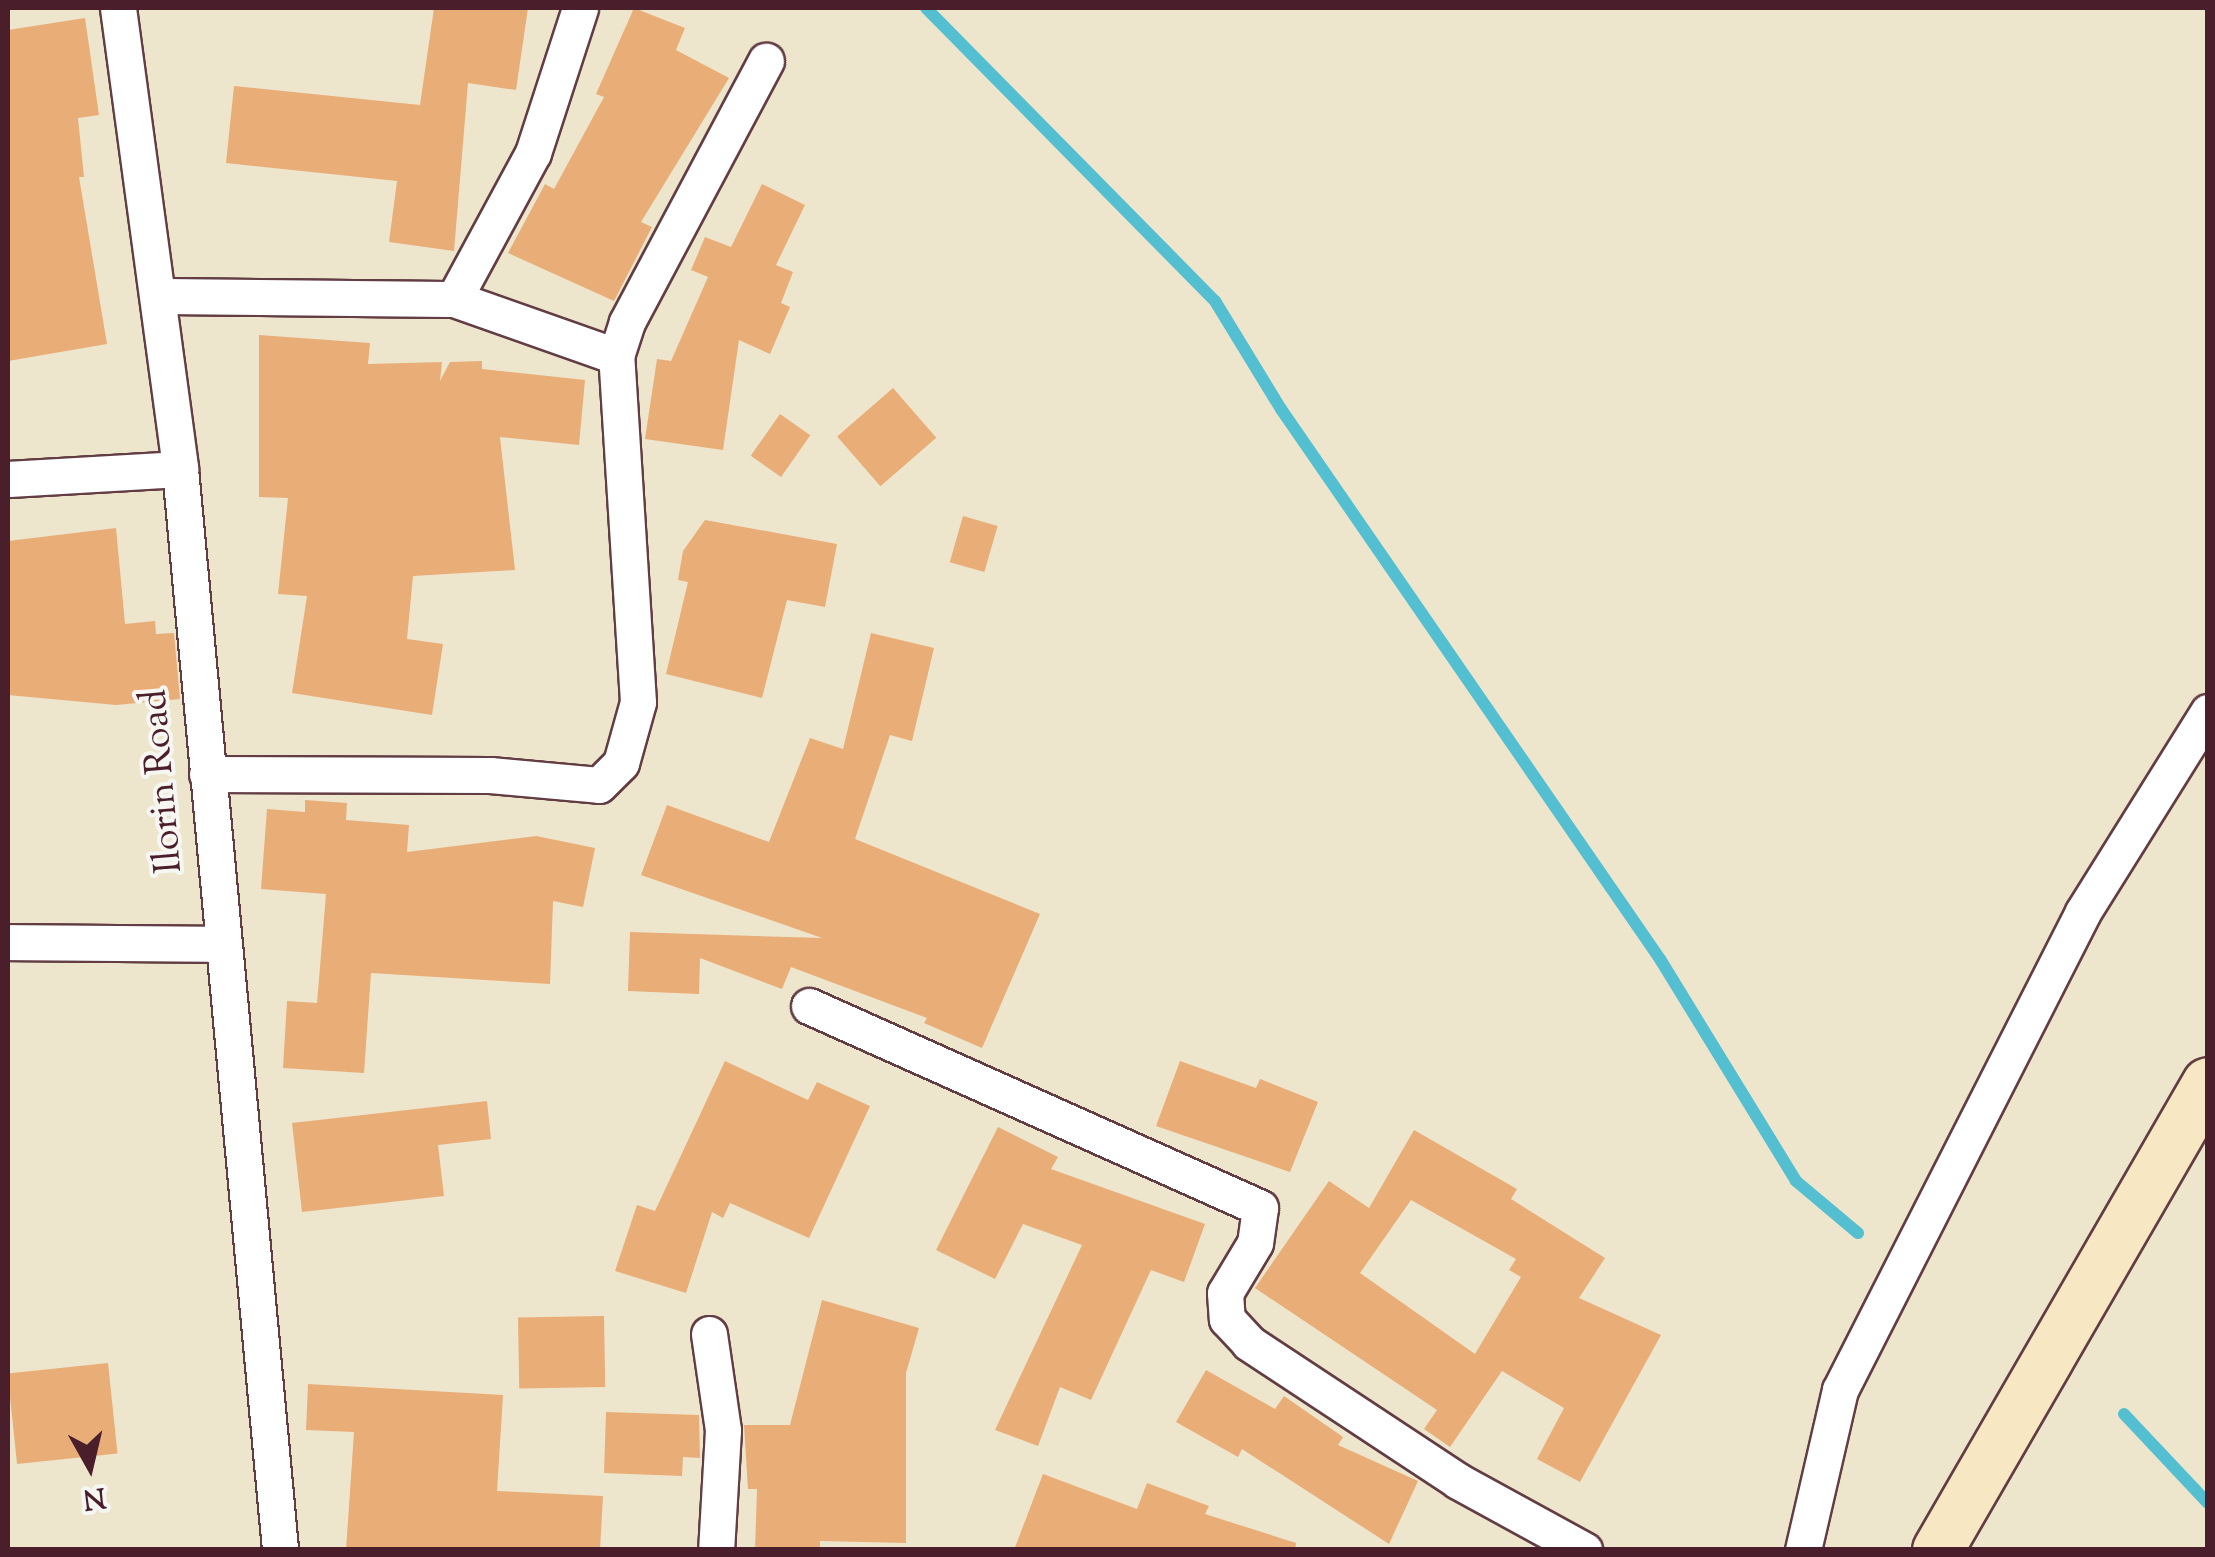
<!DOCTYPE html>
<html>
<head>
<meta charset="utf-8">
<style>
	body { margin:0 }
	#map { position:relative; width:2215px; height:1557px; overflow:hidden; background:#ede6cd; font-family:"Sorts Mill Goudy",serif }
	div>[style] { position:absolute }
	.stream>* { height:12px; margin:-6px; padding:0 6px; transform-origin:6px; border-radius:6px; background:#54bfd0 }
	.building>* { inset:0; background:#e9ad78; transform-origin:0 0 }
	.roads { filter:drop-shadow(2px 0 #623d43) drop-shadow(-2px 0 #623d43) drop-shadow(0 2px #623d43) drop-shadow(0 -2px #623d43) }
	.street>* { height:35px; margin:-17.5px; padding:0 17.5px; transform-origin:17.5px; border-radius:17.5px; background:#fff }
	.secondary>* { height:50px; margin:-25px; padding:0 25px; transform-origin:25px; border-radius:25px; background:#f7e8c3 }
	span { translate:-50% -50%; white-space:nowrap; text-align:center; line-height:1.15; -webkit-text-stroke:8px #f6f6f2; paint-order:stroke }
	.street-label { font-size:38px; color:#4a1f2b }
	.frame { position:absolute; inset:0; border:10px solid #4a1f2b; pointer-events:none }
	.north { position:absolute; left:40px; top:1417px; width:100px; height:100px; -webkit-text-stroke:8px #f6f6f2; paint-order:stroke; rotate:172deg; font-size:28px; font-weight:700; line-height:40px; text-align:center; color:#4a1f2b }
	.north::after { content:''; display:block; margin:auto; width:35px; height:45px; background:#4a1f2b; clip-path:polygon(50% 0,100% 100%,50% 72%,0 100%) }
</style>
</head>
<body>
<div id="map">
	<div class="stream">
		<div style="left:926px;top:8px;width:412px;rotate:45.4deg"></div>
		<div style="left:1215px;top:301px;width:127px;rotate:58.6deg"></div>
		<div style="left:1281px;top:409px;width:668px;rotate:55.43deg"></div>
		<div style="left:1660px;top:959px;width:260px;rotate:58.5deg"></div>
		<div style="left:1796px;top:1181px;width:81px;rotate:40deg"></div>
		<div style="left:2124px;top:1414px;width:122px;rotate:46.7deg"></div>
	</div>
	<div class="building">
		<div style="clip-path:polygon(434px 8px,528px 8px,516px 90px,468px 83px,454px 251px,389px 242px,397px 181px,226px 163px,234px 86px,420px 105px)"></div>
		<div style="clip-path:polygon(634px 8px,685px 28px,676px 50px,729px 78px,641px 222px,652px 227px,614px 301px,508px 253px,545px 184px,554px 189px,604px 97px,596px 94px)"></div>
		<div style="clip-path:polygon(85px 18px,99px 115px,78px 118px,84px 177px,79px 177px,107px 344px,8px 361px,8px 30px)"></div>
		<div style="clip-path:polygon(762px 184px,805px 205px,776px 265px,793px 272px,781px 303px,790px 307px,770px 354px,739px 340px,723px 450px,645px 439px,657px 359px,671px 361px,708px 277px,691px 270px,705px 237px,731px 247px)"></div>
		<div style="clip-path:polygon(259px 335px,370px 343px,368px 364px,442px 362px,440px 381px,450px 362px,482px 361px,482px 369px,585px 380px,579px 445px,500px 437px,515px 570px,413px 576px,407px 639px,443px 644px,432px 715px,292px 693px,307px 596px,278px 594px,288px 498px,259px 497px)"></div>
		<div style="left:893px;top:388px;width:66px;height:74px;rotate:49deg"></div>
		<div style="left:780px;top:414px;width:37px;height:51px;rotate:35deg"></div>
		<div style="left:963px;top:516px;width:36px;height:48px;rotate:16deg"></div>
		<div style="clip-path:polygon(705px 520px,837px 544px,825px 607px,787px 600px,762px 698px,666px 674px,688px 582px,678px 580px,683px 551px)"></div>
		<div style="clip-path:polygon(116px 528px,125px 624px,155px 621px,156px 634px,174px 633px,180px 699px,116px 705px,8px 695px,8px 541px)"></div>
		<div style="clip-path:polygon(871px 633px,934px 648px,912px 741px,890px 735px,855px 839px,1040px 914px,982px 1048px,924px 1023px,927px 1018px,791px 967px,782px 989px,700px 958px,699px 994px,628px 991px,630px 932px,822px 938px,641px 875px,667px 805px,769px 842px,810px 738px,843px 749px)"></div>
		<div style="clip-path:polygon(305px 800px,347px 803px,346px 820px,409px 825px,407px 852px,536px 836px,595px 848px,583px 907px,553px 901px,550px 984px,371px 973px,364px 1073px,283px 1068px,287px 1001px,317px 1003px,326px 894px,261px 889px,267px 809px,305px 812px)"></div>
		<div style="clip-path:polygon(725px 1061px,808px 1100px,817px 1082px,870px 1106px,809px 1238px,730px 1203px,723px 1218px,712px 1212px,686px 1293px,615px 1271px,637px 1205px,655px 1211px)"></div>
		<div style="clip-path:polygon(1180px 1061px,1256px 1088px,1260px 1079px,1318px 1102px,1290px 1172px,1156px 1126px)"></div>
		<div style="clip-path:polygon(487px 1101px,491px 1139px,438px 1145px,444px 1196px,302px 1212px,292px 1123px)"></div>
		<div style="clip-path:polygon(998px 1127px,1058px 1157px,1051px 1169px,1205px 1224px,1184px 1282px,1151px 1270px,1091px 1400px,1060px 1387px,1038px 1446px,995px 1430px,1082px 1245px,1023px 1224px,995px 1279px,936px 1250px)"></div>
		<div style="clip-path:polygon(evenodd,1414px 1130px,1517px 1189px,1511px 1199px,1605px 1258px,1579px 1298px,1661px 1335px,1580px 1482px,1537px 1459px,1564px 1408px,1502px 1371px,1450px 1447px,1424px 1429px,1437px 1410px,1255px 1288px,1329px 1181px,1369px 1208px,1414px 1130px,1411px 1200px,1516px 1259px,1509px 1270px,1521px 1277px,1475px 1354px,1360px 1273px,1411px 1200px)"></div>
		<div style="clip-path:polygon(822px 1300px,919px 1328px,906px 1373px,906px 1543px,820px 1541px,820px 1550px,755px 1550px,757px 1489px,748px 1489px,744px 1425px,790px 1425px)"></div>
		<div style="left:604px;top:1316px;width:71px;height:86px;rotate:89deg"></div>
		<div style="left:108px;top:1363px;width:91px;height:101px;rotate:84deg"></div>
		<div style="clip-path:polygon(1206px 1370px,1275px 1409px,1284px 1396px,1343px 1437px,1338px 1445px,1418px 1481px,1389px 1544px,1242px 1449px,1238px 1457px,1176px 1422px)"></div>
		<div style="clip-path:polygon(308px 1384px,503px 1395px,497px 1491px,603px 1496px,600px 1550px,346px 1550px,354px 1432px,306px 1430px)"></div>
		<div style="clip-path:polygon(606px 1412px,699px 1415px,700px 1458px,683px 1457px,682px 1476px,604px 1473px)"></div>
		<div style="clip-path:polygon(1043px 1474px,1137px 1509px,1147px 1483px,1209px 1506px,1205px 1514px,1296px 1543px,1295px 1550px,1014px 1550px)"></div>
	</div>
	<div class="roads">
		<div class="street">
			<div style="left:118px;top:8px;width:465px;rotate:82.3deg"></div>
			<div style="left:180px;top:469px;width:1086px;rotate:84.71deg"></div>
			<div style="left:158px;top:296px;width:296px;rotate:0.6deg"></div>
			<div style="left:454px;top:299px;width:172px;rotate:19.4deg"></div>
			<div style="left:454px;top:299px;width:166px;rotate:-61.6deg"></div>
			<div style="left:533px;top:153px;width:152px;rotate:-72deg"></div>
			<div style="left:8px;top:479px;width:172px;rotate:-3.3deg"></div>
			<div style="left:207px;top:774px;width:283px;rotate:0.2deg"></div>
			<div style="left:490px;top:775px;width:109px;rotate:5.2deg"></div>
			<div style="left:599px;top:785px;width:31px;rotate:-45deg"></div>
			<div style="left:621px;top:763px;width:63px;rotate:-74.4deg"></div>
			<div style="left:638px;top:702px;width:347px;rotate:-93.6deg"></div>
			<div style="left:616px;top:356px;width:36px;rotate:-72deg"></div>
			<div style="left:627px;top:322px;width:296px;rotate:-62deg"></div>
			<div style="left:8px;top:942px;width:211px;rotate:0.5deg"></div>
			<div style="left:809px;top:1006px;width:494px;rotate:24.1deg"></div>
			<div style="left:1260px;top:1208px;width:35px;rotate:98deg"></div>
			<div style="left:1255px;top:1243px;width:58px;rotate:121deg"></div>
			<div style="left:1225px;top:1293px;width:26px;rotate:86deg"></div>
			<div style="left:1227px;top:1319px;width:33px;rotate:47deg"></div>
			<div style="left:1249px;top:1343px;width:250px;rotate:33.4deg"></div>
			<div style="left:1458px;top:1481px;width:144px;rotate:28.7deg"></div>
			<div style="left:709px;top:1334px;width:97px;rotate:81.7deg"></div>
			<div style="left:723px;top:1430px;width:120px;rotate:93.3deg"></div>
			<div style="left:1803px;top:1550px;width:164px;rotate:-77deg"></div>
			<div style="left:1840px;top:1390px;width:536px;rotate:-63.05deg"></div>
			<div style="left:2083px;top:912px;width:236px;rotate:-58deg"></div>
		</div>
		<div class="secondary">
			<div style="left:1938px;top:1550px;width:539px;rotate:-59.97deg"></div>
		</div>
	</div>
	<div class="street-label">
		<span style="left:164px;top:781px;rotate:-95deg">Ilorin Road</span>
	</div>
	<div class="frame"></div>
	<div class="north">N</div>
</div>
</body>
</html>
